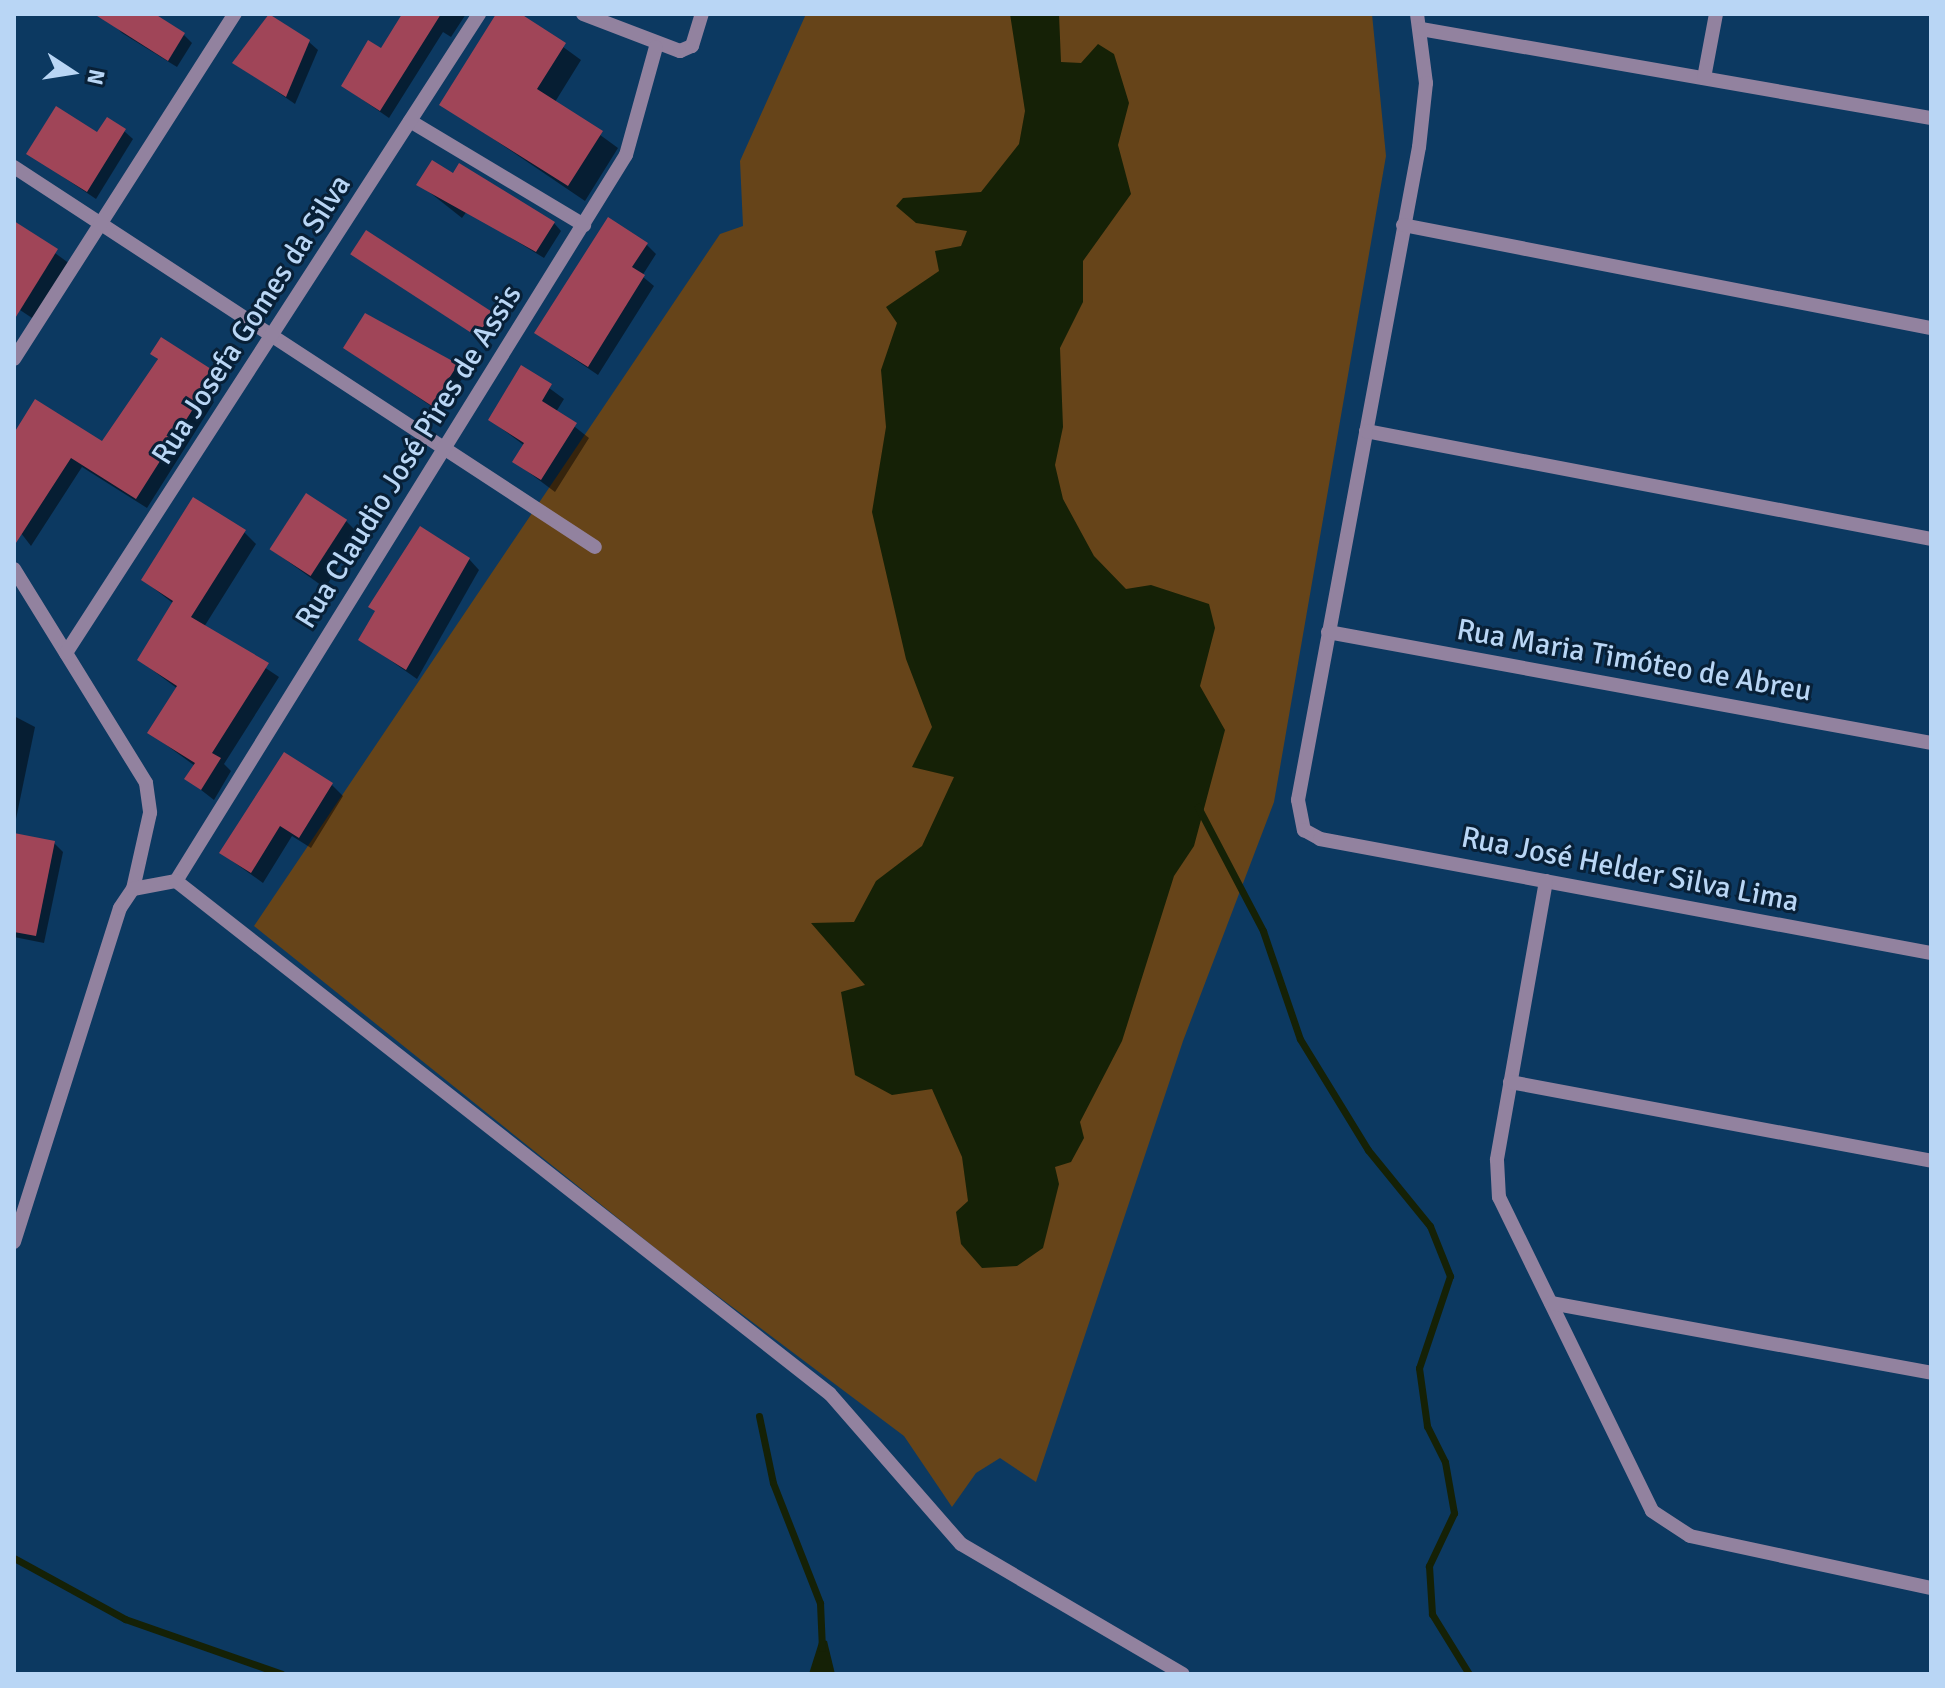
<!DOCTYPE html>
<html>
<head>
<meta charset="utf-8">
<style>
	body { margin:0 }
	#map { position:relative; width:1945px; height:1688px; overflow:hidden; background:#0c3961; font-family:Signika,sans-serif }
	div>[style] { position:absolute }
	.green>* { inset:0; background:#664419 }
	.water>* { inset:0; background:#152106 }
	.shadow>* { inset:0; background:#0007 }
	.stream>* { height:7px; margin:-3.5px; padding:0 3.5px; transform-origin:3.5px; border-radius:3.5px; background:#152106 }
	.building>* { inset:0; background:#a04558; transform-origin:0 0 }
	.minor>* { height:14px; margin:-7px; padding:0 7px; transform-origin:7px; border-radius:7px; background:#92829f }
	span { translate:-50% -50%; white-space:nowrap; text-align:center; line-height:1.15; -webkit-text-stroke:6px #082037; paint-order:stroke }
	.street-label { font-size:30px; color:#b9d6f5 }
	.frame { position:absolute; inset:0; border:16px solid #b9d6f5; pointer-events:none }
	.north { position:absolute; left:32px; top:32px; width:80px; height:80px; -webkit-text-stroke:6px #082037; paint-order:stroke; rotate:102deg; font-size:22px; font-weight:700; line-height:32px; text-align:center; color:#b9d6f5 }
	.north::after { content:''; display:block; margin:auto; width:28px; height:36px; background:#b9d6f5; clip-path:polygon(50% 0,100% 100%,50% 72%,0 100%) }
</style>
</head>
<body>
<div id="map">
	<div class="green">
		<div style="clip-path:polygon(806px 14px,1372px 14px,1386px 156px,1274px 802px,1183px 1041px,1036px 1482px,1000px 1458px,976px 1473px,952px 1507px,904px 1436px,675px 1264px,254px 926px,720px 234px,743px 226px,740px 161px)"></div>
	</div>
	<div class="water">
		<div style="clip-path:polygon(1010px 14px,1059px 14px,1061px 62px,1081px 63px,1098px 44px,1114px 54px,1129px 103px,1118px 145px,1131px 194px,1083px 261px,1083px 302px,1060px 348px,1063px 427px,1055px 465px,1063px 499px,1094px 556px,1126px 589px,1151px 585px,1209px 604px,1215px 628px,1200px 686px,1225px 730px,1194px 846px,1174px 876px,1122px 1041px,1080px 1122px,1084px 1138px,1071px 1162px,1055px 1167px,1059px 1184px,1043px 1248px,1017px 1266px,982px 1268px,961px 1244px,956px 1212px,968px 1201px,962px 1157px,932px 1089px,892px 1095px,855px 1075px,841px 992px,865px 985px,811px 923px,854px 922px,876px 881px,922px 846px,954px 777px,912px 767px,932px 727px,906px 659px,872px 512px,886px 427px,881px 370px,897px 323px,886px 307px,939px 271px,935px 251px,961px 246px,967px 231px,916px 223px,896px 206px,903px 198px,981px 192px,1019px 144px,1025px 111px)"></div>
		<div style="clip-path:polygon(820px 1639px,827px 1641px,835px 1674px,809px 1674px)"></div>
	</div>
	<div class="shadow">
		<div style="clip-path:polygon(120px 14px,151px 14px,184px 35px,192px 43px,177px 67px,122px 33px,114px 25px)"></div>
		<div style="clip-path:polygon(404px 14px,466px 14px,451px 37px,443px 32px,389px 118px,343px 86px,382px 51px)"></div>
		<div style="clip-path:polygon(498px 14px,518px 14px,581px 60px,555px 102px,618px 148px,585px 201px,442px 104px)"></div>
		<div style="clip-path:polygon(309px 42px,318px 50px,295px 104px,234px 62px)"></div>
		<div style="clip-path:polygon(124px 131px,133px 139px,96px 199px,29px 154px)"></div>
		<div style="clip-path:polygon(454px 176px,554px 223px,561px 231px,544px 258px,467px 211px,462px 218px,419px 184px)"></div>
		<div style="clip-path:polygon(14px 223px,70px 264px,35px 320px,14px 306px)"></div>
		<div style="clip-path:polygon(646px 244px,656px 254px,642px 276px,654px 286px,598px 375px,536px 333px)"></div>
		<div style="clip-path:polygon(353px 255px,492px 313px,500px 322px,487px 342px)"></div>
		<div style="clip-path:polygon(366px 316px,465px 374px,441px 413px,346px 348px)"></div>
		<div style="clip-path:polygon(153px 354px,210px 370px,220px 381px,209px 398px,214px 402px,147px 508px,82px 467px,31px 546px,14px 524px,14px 437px,103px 443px,159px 361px)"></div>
		<div style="clip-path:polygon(522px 368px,564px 399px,556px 412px,589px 438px,555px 492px,515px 462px,525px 446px,490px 420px)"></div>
		<div style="clip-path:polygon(346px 521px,359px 534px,325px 588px,272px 550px)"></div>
		<div style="clip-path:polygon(244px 532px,256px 544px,204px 627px,279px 677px,224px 764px,231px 771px,214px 800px,187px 779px,195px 766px,150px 733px,178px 689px,139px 660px,174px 604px,143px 580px)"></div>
		<div style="clip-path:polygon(469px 559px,479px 570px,417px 679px,360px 639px)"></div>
		<div style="clip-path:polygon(14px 716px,35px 727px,16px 819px,14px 819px)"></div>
		<div style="clip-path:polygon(332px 785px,343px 796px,311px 848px,292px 836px,263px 883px,221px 853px)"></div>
		<div style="clip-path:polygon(54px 843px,63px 852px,44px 943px,14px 937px,14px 875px)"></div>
	</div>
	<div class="stream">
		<div style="left:1198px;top:807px;width:140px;rotate:62.3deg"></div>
		<div style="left:1263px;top:931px;width:114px;rotate:71.1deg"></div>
		<div style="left:1300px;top:1039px;width:130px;rotate:58.5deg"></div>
		<div style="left:1368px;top:1150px;width:98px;rotate:50.8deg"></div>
		<div style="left:1430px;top:1226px;width:54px;rotate:68.2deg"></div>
		<div style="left:1450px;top:1276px;width:97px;rotate:108.6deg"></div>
		<div style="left:1419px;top:1368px;width:59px;rotate:82.1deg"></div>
		<div style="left:1427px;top:1426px;width:40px;rotate:63.4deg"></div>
		<div style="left:1445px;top:1462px;width:52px;rotate:80deg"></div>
		<div style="left:1454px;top:1513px;width:59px;rotate:115.3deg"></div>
		<div style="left:1429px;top:1566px;width:48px;rotate:86.4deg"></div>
		<div style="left:1432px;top:1614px;width:70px;rotate:58.3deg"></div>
		<div style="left:759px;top:1416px;width:68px;rotate:78.2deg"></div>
		<div style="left:773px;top:1483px;width:129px;rotate:68.6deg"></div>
		<div style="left:820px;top:1603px;width:45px;rotate:87.5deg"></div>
		<div style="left:14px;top:1558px;width:127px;rotate:28.8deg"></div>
		<div style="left:125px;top:1619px;width:166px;rotate:19.3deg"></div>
	</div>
	<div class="building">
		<div style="clip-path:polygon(94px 14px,155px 14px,185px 33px,168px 61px)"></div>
		<div style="clip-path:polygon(269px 14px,310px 40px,286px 97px,232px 63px)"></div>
		<div style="clip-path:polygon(402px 14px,441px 14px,380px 111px,341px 86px,368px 40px,381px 48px)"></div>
		<div style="clip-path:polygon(496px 14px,521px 14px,566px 43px,537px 89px,603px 131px,568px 186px,439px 105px)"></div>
		<div style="clip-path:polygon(56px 106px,97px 132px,107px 117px,126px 129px,87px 192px,26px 154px)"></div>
		<div style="clip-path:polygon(432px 160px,453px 173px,459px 163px,555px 222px,536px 252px,416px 185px)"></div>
		<div style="clip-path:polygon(608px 217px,648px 243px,632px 267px,645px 275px,588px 367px,534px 333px)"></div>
		<div style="clip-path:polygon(14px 221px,58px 249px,14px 320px)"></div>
		<div style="left:366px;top:230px;width:151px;height:29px;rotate:33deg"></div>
		<div style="clip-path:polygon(365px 313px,458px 364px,432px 406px,343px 348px)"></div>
		<div style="clip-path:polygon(161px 337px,211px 369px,200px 387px,205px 390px,136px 499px,71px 458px,14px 546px,14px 433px,35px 399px,102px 441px,158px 359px,150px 354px)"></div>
		<div style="clip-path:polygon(521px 365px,552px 384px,542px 401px,577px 423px,541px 480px,512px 462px,524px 443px,488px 420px)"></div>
		<div style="left:306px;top:493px;width:49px;height:67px;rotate:33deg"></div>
		<div style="clip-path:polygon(193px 497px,246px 530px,191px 617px,269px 663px,212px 753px,221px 758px,201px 790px,184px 779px,195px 763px,147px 733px,177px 686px,137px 660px,173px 601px,141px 580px)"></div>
		<div style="clip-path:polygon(420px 526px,470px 558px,406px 670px,358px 640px,375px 611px,368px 607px)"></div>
		<div style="clip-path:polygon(284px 752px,333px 783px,299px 838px,280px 826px,251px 873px,219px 853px)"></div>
		<div style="clip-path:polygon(14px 833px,55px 841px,36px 936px,14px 932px)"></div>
	</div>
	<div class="minor">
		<div style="left:583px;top:14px;width:104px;rotate:20.9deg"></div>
		<div style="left:680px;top:51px;width:13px;rotate:-23deg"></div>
		<div style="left:692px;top:46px;width:34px;rotate:-73deg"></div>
		<div style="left:1417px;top:14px;width:70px;rotate:82.6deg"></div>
		<div style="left:1426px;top:83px;width:64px;rotate:96.2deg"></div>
		<div style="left:1419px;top:147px;width:664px;rotate:100.5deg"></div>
		<div style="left:1298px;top:800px;width:31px;rotate:79deg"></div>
		<div style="left:1304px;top:830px;width:18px;rotate:29deg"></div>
		<div style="left:1320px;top:839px;width:622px;rotate:10.57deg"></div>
		<div style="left:1421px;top:29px;width:518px;rotate:9.9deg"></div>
		<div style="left:1704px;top:78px;width:65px;rotate:-79.4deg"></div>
		<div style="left:410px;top:121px;width:203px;rotate:30.9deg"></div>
		<div style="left:14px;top:167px;width:694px;rotate:33.19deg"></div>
		<div style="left:1403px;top:225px;width:538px;rotate:11.04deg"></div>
		<div style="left:14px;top:359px;width:410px;rotate:-57.4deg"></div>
		<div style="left:1366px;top:431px;width:575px;rotate:10.82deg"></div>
		<div style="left:14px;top:569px;width:251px;rotate:58.3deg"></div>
		<div style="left:146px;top:783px;width:30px;rotate:82deg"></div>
		<div style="left:150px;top:813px;width:78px;rotate:102.6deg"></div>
		<div style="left:1328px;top:632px;width:613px;rotate:10.43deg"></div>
		<div style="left:66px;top:653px;width:761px;rotate:-57.12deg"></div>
		<div style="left:176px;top:881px;width:854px;rotate:-58.21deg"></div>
		<div style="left:626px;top:155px;width:112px;rotate:-74.5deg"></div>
		<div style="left:1546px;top:881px;width:283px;rotate:100deg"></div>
		<div style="left:1497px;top:1160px;width:37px;rotate:87deg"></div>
		<div style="left:1499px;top:1197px;width:349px;rotate:64deg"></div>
		<div style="left:1652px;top:1511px;width:45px;rotate:33.3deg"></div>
		<div style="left:1690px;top:1536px;width:247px;rotate:12.2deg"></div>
		<div style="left:1510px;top:1082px;width:428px;rotate:10.6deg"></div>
		<div style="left:14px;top:1242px;width:350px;rotate:-72.4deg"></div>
		<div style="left:120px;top:908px;width:23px;rotate:-56deg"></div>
		<div style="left:133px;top:889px;width:44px;rotate:-10.5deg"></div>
		<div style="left:176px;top:881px;width:831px;rotate:38.11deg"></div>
		<div style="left:830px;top:1394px;width:199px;rotate:48.9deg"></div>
		<div style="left:961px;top:1544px;width:257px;rotate:30.4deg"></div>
		<div style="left:1551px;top:1303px;width:386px;rotate:10.4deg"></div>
	</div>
	<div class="street-label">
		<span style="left:252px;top:320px;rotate:-57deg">Rua Josefa Gomes da Silva</span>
		<span style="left:409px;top:457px;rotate:-58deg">Rua Claudio José Pires de Assis</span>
		<span style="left:1634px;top:661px;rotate:10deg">Rua Maria Timóteo de Abreu</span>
		<span style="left:1630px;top:870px;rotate:11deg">Rua José Helder Silva Lima</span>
	</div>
	<div class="frame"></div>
	<div class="north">N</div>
</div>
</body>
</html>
